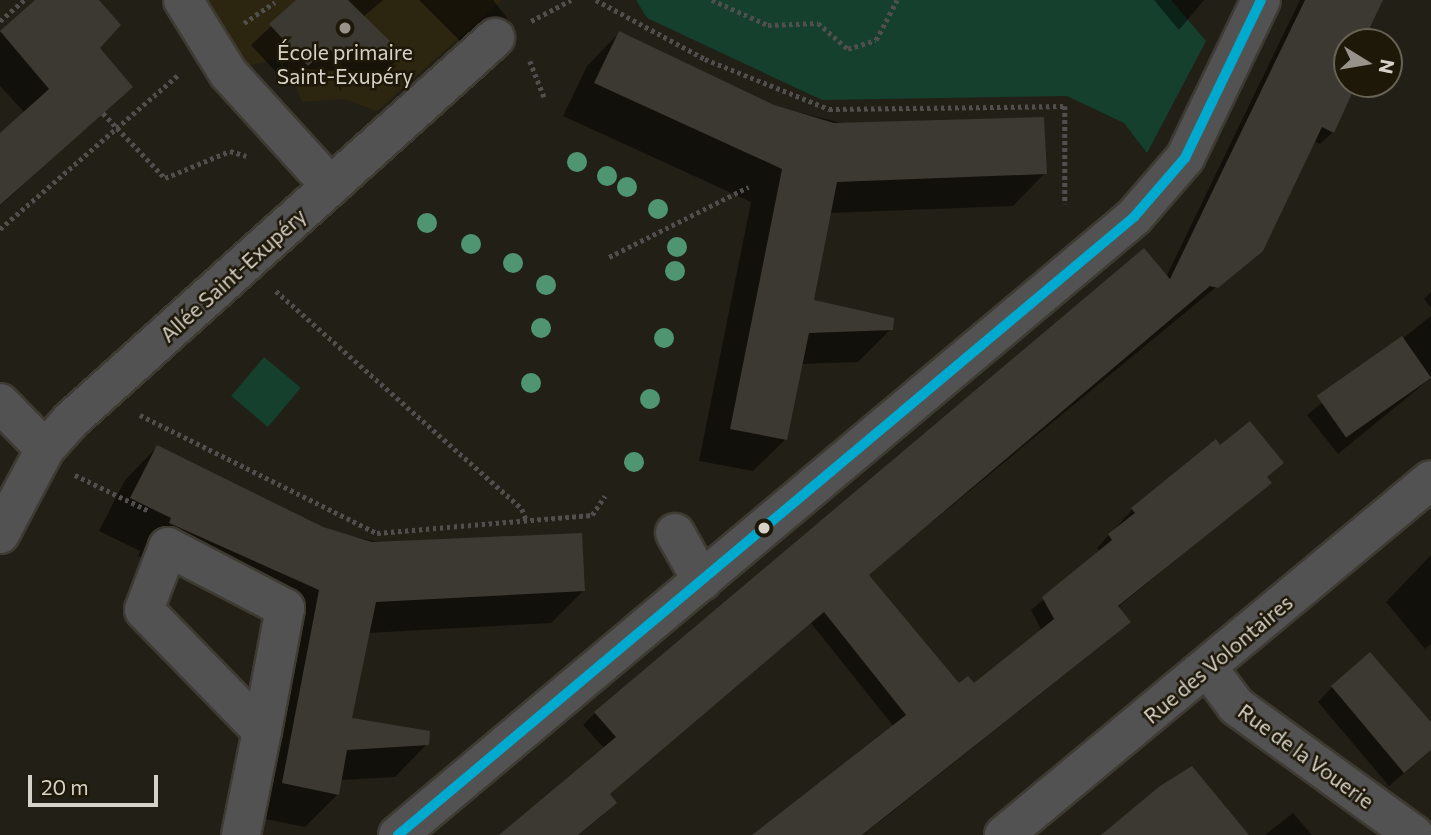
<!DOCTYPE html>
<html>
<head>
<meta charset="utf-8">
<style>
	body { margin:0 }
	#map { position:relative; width:1431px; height:835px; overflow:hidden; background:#221f16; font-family:Commissioner,sans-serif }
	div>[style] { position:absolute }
	.built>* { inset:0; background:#2c2510 }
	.green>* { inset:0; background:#14402d; transform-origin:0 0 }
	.shadow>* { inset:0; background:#0007 }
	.building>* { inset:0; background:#3c3932; transform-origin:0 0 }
	.path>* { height:4.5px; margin-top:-2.25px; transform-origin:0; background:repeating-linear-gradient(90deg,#514f4d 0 3.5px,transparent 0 7px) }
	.roads { filter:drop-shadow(2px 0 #3e3b33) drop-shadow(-2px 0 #3e3b33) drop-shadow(0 2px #3e3b33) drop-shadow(0 -2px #3e3b33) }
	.minor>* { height:38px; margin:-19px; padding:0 19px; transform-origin:19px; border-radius:19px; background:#535252 }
	.bus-1>* { height:10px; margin:-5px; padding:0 5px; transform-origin:5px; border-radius:5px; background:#00a9ce }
	.trees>* { width:20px; height:20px; margin:-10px; border-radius:50%; background:#509571 }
	.dots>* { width:19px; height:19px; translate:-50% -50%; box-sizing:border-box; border:4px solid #1e1808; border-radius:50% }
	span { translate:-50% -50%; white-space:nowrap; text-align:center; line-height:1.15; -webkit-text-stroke:5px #1e1808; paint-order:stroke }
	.poi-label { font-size:21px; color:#d6d2c8 }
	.street-label { font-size:21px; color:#d6d2c8 }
	.north { position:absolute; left:1333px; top:28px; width:70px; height:70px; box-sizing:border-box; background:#1e1808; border:2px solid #686255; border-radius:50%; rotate:101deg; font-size:19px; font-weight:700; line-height:28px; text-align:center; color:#d6d2c8 }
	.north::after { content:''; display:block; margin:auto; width:24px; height:32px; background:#97938a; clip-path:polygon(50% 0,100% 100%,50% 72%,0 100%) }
	.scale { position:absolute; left:28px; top:775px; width:130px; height:32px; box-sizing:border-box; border:4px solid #d6d2c8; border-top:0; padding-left:9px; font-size:21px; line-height:24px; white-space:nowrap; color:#d6d2c8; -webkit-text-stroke:5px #1e1808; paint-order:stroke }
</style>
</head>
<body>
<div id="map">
	<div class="built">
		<div style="clip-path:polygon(206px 0,502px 0,377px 111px,344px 99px,302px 102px,283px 57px,241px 68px)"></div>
	</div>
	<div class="green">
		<div style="clip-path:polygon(636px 0,1171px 0,1206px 41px,1147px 153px,1124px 123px,1067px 96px,822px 100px,647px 18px)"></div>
		<div style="left:264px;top:357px;width:48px;height:51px;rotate:40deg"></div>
	</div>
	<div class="shadow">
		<div style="clip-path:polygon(37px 0,97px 0,97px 48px,131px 86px,0 206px,0 135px,25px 113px,0 86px,0 33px)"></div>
		<div style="clip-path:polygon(299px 0,383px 0,363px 17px,402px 55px,383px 74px,304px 69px,287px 84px,251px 45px)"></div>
		<div style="clip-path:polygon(419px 0,493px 0,514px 27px,496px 46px,481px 36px,460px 41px)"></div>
		<div style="clip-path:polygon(1154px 0,1204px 0,1179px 30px)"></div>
		<div style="clip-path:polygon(1300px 0,1381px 0,1361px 42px,1347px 42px,1333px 132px,1320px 144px,1314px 141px,1261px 250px,868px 575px,958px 686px,974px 685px,1042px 631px,1031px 610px,1100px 552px,1097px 548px,1132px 510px,1220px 447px,1282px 463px,1266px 478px,1270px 483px,1117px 608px,1129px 622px,1116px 634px,863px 835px,758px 835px,894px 727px,811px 623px,608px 795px,603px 815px,578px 835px,502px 835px,605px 749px,583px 725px,595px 713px,1166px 277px)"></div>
		<div style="clip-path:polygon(619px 33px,773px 106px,1045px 173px,1013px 206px,829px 213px,812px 301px,891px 329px,858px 362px,801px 364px,786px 439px,753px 471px,699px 461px,751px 202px,563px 116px,587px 66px)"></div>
		<div style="clip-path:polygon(1431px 292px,1431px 308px,1424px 299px)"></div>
		<div style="clip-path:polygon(1431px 316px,1431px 378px,1338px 454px,1307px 415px)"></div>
		<div style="clip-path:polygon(157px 447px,322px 529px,584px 590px,551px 623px,368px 633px,350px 719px,427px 744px,395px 777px,340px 780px,337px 795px,305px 827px,250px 816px,287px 622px,138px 556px,140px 551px,99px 531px,125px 480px)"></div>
		<div style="clip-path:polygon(1431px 555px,1431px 644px,1425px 649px,1386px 602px)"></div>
		<div style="clip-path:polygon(1332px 687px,1431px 725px,1431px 750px,1389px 786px,1318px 702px)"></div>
		<div style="clip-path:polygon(1293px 813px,1312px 835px,1265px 835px)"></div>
	</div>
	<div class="building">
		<div style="clip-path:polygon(35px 0,99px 0,121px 25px,100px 48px,133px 87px,0 205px,0 133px,49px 89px,0 31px)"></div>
		<div style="clip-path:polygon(296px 0,348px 0,404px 55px,325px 50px,308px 66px,269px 24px)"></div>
		<div style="clip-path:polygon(1305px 0,1383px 0,1363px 42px,1347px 42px,1343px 83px,1354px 89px,1334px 133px,1322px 127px,1263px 251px,1218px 288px,1210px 286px,869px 575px,959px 683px,968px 676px,974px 683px,1054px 619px,1042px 597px,1112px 540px,1108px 534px,1135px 513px,1131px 508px,1216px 439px,1220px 445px,1250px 421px,1284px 463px,1267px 477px,1272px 483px,1118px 606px,1131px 622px,862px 835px,752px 835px,906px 715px,824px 612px,610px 794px,617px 803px,578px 835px,499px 835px,616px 737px,594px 712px,1144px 248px,1170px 279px)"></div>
		<div style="clip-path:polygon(619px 31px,774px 105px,834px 123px,1044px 117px,1047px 174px,837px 182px,814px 300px,894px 318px,893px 330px,809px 333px,787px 440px,730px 429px,782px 169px,594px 83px)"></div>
		<div style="left:1402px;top:336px;width:51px;height:104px;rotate:55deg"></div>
		<div style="clip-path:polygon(157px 445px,323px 527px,372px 542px,582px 533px,585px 591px,376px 602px,352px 718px,430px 731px,429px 745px,347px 750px,339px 795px,282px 783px,319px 590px,169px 523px,171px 518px,130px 498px)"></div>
		<div style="clip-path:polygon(1370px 652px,1431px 722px,1431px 750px,1404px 773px,1331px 686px)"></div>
		<div style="clip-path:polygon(1192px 766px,1249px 835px,1101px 835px,1160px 786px)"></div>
	</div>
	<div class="path">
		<div style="left:596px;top:0;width:124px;rotate:28.4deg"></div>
		<div style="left:705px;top:59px;width:134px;rotate:22deg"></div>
		<div style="left:829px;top:109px;width:236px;rotate:-0.7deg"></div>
		<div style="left:1065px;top:106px;width:98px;rotate:90deg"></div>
		<div style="left:712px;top:0;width:61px;rotate:24.1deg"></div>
		<div style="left:768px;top:25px;width:50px;rotate:-2.3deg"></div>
		<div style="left:818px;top:23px;width:40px;rotate:41deg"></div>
		<div style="left:848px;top:49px;width:29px;rotate:-18deg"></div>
		<div style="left:876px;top:40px;width:45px;rotate:-62.3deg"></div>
		<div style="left:0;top:21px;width:32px;rotate:-41deg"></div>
		<div style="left:531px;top:21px;width:45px;rotate:-27.7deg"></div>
		<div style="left:244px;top:23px;width:37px;rotate:-34deg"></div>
		<div style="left:530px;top:61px;width:41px;rotate:68.5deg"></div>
		<div style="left:103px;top:113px;width:90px;rotate:46.4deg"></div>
		<div style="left:165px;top:178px;width:70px;rotate:-22.6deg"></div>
		<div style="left:230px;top:151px;width:17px;rotate:17deg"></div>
		<div style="left:0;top:229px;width:237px;rotate:-40.9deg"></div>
		<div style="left:609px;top:257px;width:156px;rotate:-26.7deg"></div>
		<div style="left:276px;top:291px;width:329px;rotate:41.5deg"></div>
		<div style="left:522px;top:509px;width:14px;rotate:69deg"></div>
		<div style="left:140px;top:415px;width:265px;rotate:26.5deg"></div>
		<div style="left:377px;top:533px;width:216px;rotate:-4.8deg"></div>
		<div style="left:592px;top:515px;width:23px;rotate:-56deg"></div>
		<div style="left:75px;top:475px;width:82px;rotate:25.9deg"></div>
	</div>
	<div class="roads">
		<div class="minor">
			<div style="left:183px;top:0;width:86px;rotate:58.3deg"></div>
			<div style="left:228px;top:73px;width:153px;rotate:47.7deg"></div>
			<div style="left:0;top:403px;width:64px;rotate:45.6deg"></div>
			<div style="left:675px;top:533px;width:55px;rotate:60.6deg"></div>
			<div style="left:0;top:534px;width:96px;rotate:-62.1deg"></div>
			<div style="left:45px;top:449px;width:39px;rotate:-48deg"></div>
			<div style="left:71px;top:420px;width:571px;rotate:-42.02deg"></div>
			<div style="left:1208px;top:668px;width:47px;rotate:53.6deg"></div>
			<div style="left:1236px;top:706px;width:220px;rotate:35.9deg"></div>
			<div style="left:241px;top:835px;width:106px;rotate:-78.6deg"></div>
			<div style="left:262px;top:731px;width:125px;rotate:-79.4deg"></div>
			<div style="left:285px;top:608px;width:132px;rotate:-152.5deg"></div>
			<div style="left:168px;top:547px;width:67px;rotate:110.9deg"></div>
			<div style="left:144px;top:610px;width:169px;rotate:45.7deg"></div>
			<div style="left:398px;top:835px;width:961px;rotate:-40.02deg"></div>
			<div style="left:1134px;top:217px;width:78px;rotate:-49.2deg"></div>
			<div style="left:1185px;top:158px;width:175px;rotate:-64.3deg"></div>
			<div style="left:1004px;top:835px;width:555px;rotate:-39.74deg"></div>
		</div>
	</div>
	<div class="bus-1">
		<div style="left:398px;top:835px;width:961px;rotate:-40.02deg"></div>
		<div style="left:1134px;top:217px;width:78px;rotate:-49.2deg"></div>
		<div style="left:1185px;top:158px;width:175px;rotate:-64.3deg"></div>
	</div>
	<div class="trees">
		<div style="left:577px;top:162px"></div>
		<div style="left:607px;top:176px"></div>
		<div style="left:627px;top:187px"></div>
		<div style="left:658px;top:209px"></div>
		<div style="left:427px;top:223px"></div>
		<div style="left:471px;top:244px"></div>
		<div style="left:677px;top:247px"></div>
		<div style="left:513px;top:263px"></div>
		<div style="left:675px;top:271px"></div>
		<div style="left:546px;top:285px"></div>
		<div style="left:541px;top:328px"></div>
		<div style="left:664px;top:338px"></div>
		<div style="left:531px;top:383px"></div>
		<div style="left:650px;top:399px"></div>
		<div style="left:634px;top:462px"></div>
	</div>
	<div class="dots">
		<div style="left:345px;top:28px;background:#97938a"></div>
		<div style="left:764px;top:528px;background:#d6d2c8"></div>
	</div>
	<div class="poi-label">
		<span style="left:345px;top:64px">École primaire<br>Saint-Exupéry</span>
	</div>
	<div class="street-label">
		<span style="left:233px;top:275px;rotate:-42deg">Allée Saint-Exupéry</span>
		<span style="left:1218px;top:659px;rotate:-40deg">Rue des Volontaires</span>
		<span style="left:1306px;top:756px;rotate:36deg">Rue de la Vouerie</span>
	</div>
	<div class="north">N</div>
	<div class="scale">20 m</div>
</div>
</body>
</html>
